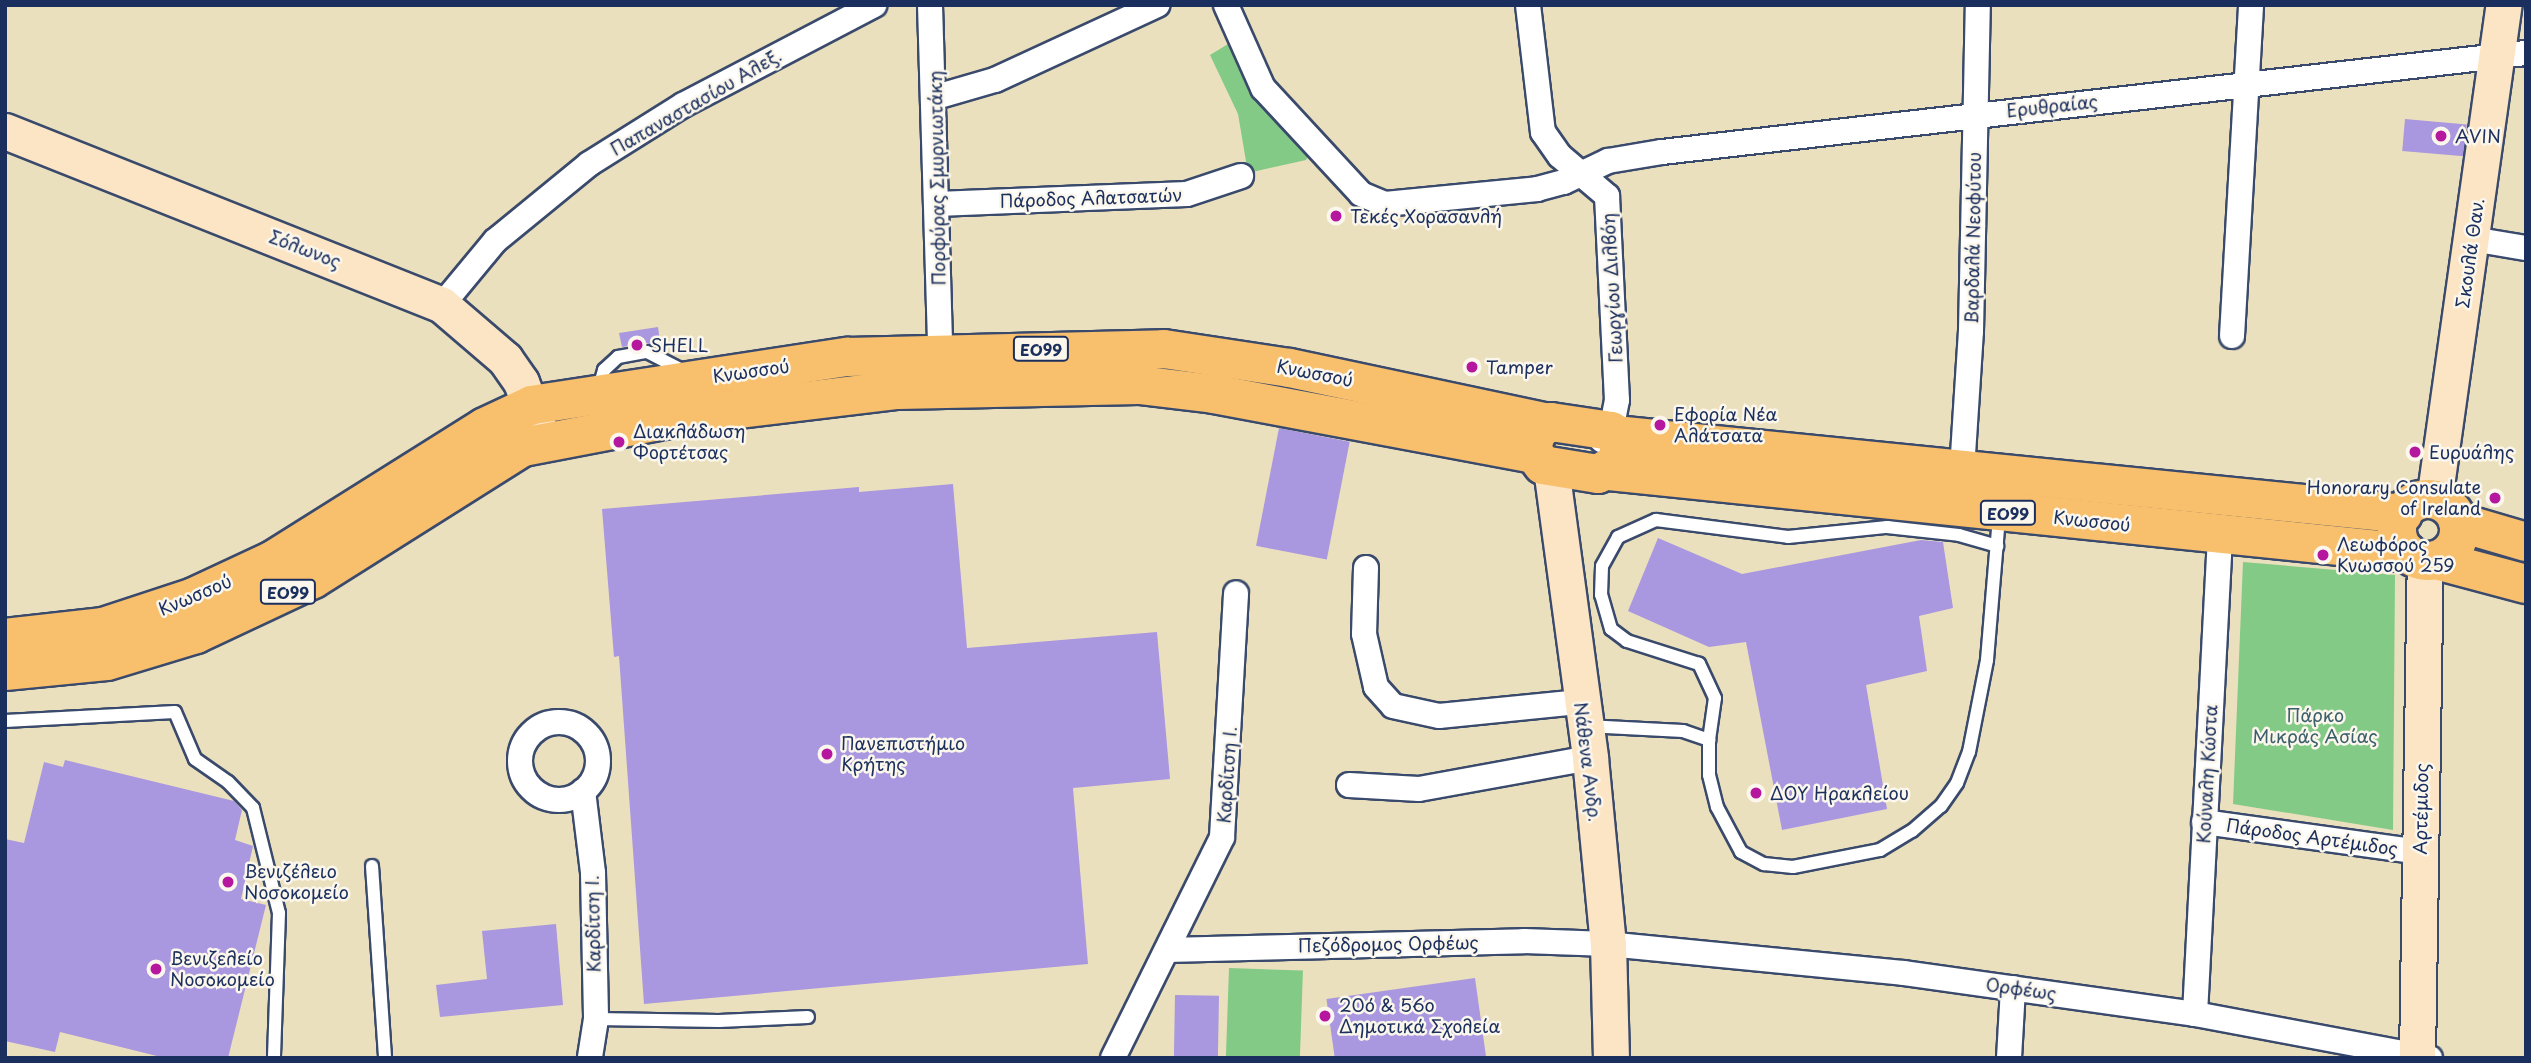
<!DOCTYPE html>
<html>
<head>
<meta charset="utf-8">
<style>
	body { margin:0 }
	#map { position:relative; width:2531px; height:1063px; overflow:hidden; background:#ebe0bd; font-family:"Playpen Sans",sans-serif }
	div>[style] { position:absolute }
	.green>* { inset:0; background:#83ca86; transform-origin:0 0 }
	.building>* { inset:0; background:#a997e0; transform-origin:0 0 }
	.roads { filter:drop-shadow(2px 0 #3a4a6c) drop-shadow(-2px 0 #3a4a6c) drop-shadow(0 2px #3a4a6c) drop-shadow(0 -2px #3a4a6c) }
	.lane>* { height:12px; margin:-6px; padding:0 6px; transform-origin:6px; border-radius:6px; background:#fff }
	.street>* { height:24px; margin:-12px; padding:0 12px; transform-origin:12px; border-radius:12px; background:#fff }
	.street>.ring { margin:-12px; padding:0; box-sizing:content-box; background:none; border:24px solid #fff; border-radius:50% }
	.secondary>* { height:35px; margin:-17.5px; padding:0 17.5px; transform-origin:17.5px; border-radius:17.5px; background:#fce5c4 }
	.primary>* { height:38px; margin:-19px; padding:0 19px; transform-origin:19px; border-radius:19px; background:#f8bf6c }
	.primary>.ring { margin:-19px; padding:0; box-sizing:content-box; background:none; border:38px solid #f8bf6c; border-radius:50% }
	.dots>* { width:19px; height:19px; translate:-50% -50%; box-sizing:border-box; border:4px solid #fbf7ec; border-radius:50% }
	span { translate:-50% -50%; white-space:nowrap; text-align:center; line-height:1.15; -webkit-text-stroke:5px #fbf7ec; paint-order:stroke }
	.shield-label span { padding:2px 5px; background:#fbf7ec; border:2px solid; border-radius:5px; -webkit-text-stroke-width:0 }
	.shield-label { font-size:16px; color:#1b2f5e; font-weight:700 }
	.street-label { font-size:18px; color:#1b2f5e }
	.poi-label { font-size:18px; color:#1b2f5e }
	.left { translate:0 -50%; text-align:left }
	.right { translate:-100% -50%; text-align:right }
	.park-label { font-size:18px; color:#3a5e6a }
	.frame { position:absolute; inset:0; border:7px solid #1b2f5e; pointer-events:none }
</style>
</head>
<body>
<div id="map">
	<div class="green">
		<div style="clip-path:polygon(1233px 41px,1310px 152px,1306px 160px,1248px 173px,1238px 114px,1210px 55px)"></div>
		<div style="clip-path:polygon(2243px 562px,2395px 575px,2393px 830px,2233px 804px)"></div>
		<div style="left:1229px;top:968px;width:74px;height:90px;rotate:2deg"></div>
	</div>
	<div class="building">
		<div style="left:2405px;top:119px;width:62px;height:32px;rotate:5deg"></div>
		<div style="clip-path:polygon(658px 327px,661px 349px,646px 343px,622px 347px,619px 333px)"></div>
		<div style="left:1279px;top:428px;width:72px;height:120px;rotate:11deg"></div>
		<div style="clip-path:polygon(953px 484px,967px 648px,1157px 632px,1170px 779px,1073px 788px,1088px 964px,644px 1004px,619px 656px,614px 657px,602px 509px,859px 487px,859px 492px)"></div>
		<div style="clip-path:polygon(1658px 538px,1742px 574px,1921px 540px,1943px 542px,1953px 608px,1919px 616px,1927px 671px,1866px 685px,1887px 809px,1782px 830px,1746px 642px,1709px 647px,1628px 611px)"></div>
		<div style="clip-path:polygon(65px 760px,234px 801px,242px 810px,235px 840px,253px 846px,241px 899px,266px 905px,228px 1058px,165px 1058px,60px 1032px,55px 1052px,5px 1041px,5px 839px,24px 843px,44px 762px,63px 767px)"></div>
		<div style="clip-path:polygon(556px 924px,563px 1005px,440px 1017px,436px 985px,487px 979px,482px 931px)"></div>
		<div style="left:1475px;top:978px;width:81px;height:150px;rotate:82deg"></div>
		<div style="left:1175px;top:995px;width:44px;height:63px;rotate:1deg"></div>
	</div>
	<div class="roads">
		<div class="lane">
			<div style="left:598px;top:391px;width:22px;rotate:-74deg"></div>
			<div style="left:604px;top:370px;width:19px;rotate:-43deg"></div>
			<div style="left:618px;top:357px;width:29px;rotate:-10deg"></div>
			<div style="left:647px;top:352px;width:44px;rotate:27.1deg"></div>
			<div style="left:5px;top:721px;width:170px;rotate:-3deg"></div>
			<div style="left:175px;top:712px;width:51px;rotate:66.9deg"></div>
			<div style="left:195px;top:759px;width:40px;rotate:34.9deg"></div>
			<div style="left:228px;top:782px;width:36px;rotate:46deg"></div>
			<div style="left:253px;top:808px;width:108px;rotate:76.1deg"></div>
			<div style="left:279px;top:913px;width:145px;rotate:92deg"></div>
			<div style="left:1586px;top:726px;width:97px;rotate:3deg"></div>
			<div style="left:1683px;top:731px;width:28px;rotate:19deg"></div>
			<div style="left:1709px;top:740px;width:35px;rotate:90deg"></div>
			<div style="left:1709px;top:775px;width:33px;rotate:76deg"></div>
			<div style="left:1717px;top:807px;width:51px;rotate:61.9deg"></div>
			<div style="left:1741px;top:852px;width:26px;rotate:28deg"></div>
			<div style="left:1764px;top:864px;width:29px;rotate:6deg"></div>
			<div style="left:1793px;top:867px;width:89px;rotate:-11.1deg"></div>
			<div style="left:1880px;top:850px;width:37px;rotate:-31deg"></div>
			<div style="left:1912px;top:831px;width:38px;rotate:-41deg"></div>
			<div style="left:1941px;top:806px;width:28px;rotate:-55deg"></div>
			<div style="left:1957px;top:783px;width:33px;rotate:-69deg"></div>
			<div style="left:1969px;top:752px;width:94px;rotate:-78.9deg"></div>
			<div style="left:1987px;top:660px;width:144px;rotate:-85.2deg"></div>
			<div style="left:1709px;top:740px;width:42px;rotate:-81.9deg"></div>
			<div style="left:1715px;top:698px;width:38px;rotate:-115deg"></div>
			<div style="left:1699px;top:664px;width:76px;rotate:-162.3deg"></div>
			<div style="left:1627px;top:641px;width:20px;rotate:-143deg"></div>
			<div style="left:1611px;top:629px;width:35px;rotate:-106deg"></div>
			<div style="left:1601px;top:595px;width:29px;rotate:-88deg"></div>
			<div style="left:1602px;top:566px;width:33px;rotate:-61deg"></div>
			<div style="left:1618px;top:537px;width:42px;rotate:-24.1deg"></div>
			<div style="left:1656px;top:520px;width:133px;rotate:7.3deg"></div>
			<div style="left:1788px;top:537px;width:100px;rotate:-5.8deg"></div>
			<div style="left:1887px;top:527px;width:72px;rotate:6.3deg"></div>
			<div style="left:1959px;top:535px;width:40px;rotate:16deg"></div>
			<div style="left:372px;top:866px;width:192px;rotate:86.1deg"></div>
			<div style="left:596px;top:1019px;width:123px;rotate:0.9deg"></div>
			<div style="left:719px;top:1021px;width:89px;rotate:-2.6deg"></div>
		</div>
		<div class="street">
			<div style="left:930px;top:5px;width:346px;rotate:88.3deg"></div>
			<div style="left:1226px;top:5px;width:91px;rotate:66deg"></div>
			<div style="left:1263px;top:88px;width:144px;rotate:47.2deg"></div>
			<div style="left:1361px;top:194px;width:26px;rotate:23deg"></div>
			<div style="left:1385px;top:204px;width:153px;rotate:-5.6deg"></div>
			<div style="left:1537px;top:189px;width:28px;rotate:-15deg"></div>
			<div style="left:1564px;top:182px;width:49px;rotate:-25.5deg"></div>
			<div style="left:1608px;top:161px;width:55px;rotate:-9.5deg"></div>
			<div style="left:1662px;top:152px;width:870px;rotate:-6.54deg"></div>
			<div style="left:1528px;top:5px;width:128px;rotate:83.3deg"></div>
			<div style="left:1543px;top:132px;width:29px;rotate:55deg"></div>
			<div style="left:1560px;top:156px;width:62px;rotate:40.4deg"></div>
			<div style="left:1607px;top:196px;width:204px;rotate:87.2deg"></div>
			<div style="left:1617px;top:400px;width:32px;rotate:101deg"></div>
			<div style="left:1611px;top:431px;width:13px;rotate:135deg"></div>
			<div style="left:936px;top:97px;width:61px;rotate:-16.1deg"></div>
			<div style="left:995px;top:80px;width:179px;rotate:-24.8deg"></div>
			<div style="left:937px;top:204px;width:250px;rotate:-2.3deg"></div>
			<div style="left:1187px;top:194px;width:57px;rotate:-18.4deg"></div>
			<div style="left:2472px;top:239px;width:55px;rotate:9.5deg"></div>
			<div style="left:442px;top:305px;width:83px;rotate:-50.4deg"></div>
			<div style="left:495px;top:241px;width:122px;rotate:-39.3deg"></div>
			<div style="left:589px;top:164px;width:111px;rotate:-32.1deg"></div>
			<div style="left:683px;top:105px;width:216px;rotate:-27.6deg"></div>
			<div style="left:2232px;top:336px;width:332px;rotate:-86.7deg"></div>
			<div style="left:1962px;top:470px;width:139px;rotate:-86.3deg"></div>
			<div style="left:1971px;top:331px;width:326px;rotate:-88.8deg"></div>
			<div style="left:1366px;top:568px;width:66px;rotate:91.7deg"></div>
			<div style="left:1364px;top:634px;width:54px;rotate:77.2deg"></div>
			<div style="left:1376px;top:687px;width:25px;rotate:48deg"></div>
			<div style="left:1393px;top:706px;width:47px;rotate:12.3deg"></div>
			<div style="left:1439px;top:716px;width:142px;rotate:-5.7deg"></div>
			<div class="ring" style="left:520px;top:722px;width:54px;height:54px"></div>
			<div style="left:1349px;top:785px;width:70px;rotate:3.3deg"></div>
			<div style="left:1419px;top:789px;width:174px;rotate:-10.3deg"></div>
			<div style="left:583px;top:791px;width:83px;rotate:83deg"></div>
			<div style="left:593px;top:873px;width:146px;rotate:88.8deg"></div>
			<div style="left:596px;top:1019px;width:39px;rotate:99deg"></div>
			<div style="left:2204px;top:822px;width:218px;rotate:7.9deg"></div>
			<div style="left:1167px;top:950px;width:357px;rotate:-1.4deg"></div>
			<div style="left:1524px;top:941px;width:84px;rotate:2deg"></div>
			<div style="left:1608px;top:944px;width:297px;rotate:5.6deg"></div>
			<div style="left:1904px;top:973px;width:294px;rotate:8deg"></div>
			<div style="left:2195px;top:1014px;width:239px;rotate:10.6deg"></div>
			<div style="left:2195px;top:1014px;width:481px;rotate:-87deg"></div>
			<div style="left:1113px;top:1058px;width:246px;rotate:-63.7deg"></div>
			<div style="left:1222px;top:837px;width:244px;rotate:-86.7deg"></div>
			<div style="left:2009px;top:1058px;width:70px;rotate:-86.7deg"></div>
		</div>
		<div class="secondary">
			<div style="left:5px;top:131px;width:470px;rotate:21.7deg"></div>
			<div style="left:442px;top:305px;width:83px;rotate:40.6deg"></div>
			<div style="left:505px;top:359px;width:28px;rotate:55deg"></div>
			<div style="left:521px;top:382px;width:56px;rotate:69deg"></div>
			<div style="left:1551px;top:468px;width:293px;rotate:82.3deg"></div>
			<div style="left:1590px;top:758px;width:187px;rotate:84.5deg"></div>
			<div style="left:1608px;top:944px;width:114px;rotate:88.5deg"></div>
			<div style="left:2434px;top:500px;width:500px;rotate:-82deg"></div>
			<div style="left:2417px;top:1058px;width:497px;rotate:-89.1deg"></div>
		</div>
		<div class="primary">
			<div style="left:1551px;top:422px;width:61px;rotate:8.5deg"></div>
			<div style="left:1611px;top:431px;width:16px;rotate:55deg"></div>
			<div style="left:1620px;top:444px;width:19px;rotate:99deg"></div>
			<div style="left:1617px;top:463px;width:22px;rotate:150deg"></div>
			<div style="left:1598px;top:474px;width:56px;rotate:-170.7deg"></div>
			<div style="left:1543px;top:465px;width:14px;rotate:-129deg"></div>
			<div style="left:1534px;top:454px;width:12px;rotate:-95deg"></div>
			<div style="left:1533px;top:442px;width:14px;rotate:-65deg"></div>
			<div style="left:1539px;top:429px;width:14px;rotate:-30deg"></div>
			<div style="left:1615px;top:435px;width:792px;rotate:5.72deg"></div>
			<div style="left:1609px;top:471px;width:803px;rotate:5.86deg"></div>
			<div class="ring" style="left:2397px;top:499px;width:24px;height:24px"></div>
			<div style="left:2458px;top:522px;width:71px;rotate:16.4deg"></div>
			<div style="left:2436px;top:560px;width:93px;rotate:14.9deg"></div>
			<div style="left:5px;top:638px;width:99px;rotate:-6.4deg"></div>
			<div style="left:103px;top:627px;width:96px;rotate:-18.2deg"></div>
			<div style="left:194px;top:597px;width:87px;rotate:-25.1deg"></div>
			<div style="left:273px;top:560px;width:250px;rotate:-32.1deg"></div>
			<div style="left:485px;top:427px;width:52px;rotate:-25.1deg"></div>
			<div style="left:532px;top:405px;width:319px;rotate:-8.7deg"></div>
			<div style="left:847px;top:357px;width:317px;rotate:-1.4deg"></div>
			<div style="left:1164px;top:349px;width:127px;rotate:8.6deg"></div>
			<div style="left:1290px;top:368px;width:264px;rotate:12deg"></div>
			<div style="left:5px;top:671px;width:102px;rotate:-5.6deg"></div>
			<div style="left:107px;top:661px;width:93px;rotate:-16.9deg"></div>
			<div style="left:196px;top:634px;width:129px;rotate:-25.2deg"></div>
			<div style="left:313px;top:579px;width:248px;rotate:-32.2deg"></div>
			<div style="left:523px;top:447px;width:170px;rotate:-10.8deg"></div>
			<div style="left:690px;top:415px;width:209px;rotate:-6.9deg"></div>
			<div style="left:898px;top:390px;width:241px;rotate:-1.2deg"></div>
			<div style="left:1139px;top:385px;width:76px;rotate:6.8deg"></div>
			<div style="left:1214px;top:394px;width:326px;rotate:10.6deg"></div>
		</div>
	</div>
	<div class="dots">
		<div style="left:2441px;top:136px;background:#b5179e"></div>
		<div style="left:1336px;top:216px;background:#b5179e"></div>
		<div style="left:637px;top:345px;background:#b5179e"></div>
		<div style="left:1472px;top:367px;background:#b5179e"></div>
		<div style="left:1660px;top:425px;background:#b5179e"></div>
		<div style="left:619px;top:442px;background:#b5179e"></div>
		<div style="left:2415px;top:452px;background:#b5179e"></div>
		<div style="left:2495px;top:498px;background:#b5179e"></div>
		<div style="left:2323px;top:555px;background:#b5179e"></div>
		<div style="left:827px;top:754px;background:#b5179e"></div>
		<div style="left:1756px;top:793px;background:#b5179e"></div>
		<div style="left:228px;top:882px;background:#b5179e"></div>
		<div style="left:156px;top:969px;background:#b5179e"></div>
		<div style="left:1325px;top:1016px;background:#b5179e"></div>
	</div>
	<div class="shield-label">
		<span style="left:1041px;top:349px">ΕΟ99</span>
		<span style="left:2008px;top:513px">ΕΟ99</span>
		<span style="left:288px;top:592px">ΕΟ99</span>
	</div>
	<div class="street-label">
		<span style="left:696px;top:102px;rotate:-30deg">Παπαναστασίου Αλεξ.</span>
		<span style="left:2052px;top:106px;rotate:-6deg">Ερυθραίας</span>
		<span style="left:937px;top:178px;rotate:-91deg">Πορφύρας Σμυρνιωτάκη</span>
		<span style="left:1091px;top:198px;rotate:-2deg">Πάροδος Αλατσατών</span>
		<span style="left:1973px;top:238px;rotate:-89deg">Βαρδαλά Νεοφύτου</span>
		<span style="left:305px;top:249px;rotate:21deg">Σόλωνος</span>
		<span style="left:2470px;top:253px;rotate:-82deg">Σκουλά Θαν.</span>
		<span style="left:1612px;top:288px;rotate:-93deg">Γεωργίου Διλβόη</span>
		<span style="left:751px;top:371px;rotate:-8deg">Κνωσσού</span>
		<span style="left:1315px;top:373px;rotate:11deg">Κνωσσού</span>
		<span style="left:2092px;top:521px;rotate:6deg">Κνωσσού</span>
		<span style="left:195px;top:595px;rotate:-23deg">Κνωσσού</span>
		<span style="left:1588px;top:762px;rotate:83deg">Νάθενα Ανδρ.</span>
		<span style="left:2207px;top:774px;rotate:-87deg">Κούναλη Κώστα</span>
		<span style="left:1227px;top:775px;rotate:-86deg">Καρδίτση Ι.</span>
		<span style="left:2421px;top:809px;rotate:-89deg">Αρτέμιδος</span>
		<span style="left:2312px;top:837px;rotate:8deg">Πάροδος Αρτέμιδος</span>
		<span style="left:593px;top:924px;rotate:-91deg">Καρδίτση Ι.</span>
		<span style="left:1388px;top:944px;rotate:-1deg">Πεζόδρομος Ορφέως</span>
		<span style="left:2021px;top:989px;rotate:8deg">Ορφέως</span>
	</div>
	<div class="poi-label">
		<span class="left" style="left:2455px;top:136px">AVIN</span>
		<span class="left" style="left:1350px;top:216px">Τεκές Χορασανλή</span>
		<span class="left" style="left:651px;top:345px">SHELL</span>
		<span class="left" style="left:1486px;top:367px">Tamper</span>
		<span class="left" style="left:1674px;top:425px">Εφορία Νέα<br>Αλάτσατα</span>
		<span class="left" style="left:633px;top:442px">Διακλάδωση<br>Φορτέτσας</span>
		<span class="left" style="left:2429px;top:452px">Ευρυάλης</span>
		<span class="right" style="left:2481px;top:498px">Honorary Consulate<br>of Ireland</span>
		<span class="left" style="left:2337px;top:555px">Λεωφόρος<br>Κνωσσού 259</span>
		<span class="left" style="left:841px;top:754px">Πανεπιστήμιο<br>Κρήτης</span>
		<span class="left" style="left:1770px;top:793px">ΔΟΥ Ηρακλείου</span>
		<span class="left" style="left:244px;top:882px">Βενιζέλειο<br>Νοσοκομείο</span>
		<span class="left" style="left:170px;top:969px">Βενιζελείο<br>Νοσοκομείο</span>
		<span class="left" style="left:1339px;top:1016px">20ό &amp; 56ο<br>Δημοτικά Σχολεία</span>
	</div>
	<div class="park-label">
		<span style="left:2315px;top:726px">Πάρκο<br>Μικράς Ασίας</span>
	</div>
	<div class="frame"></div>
</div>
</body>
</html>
